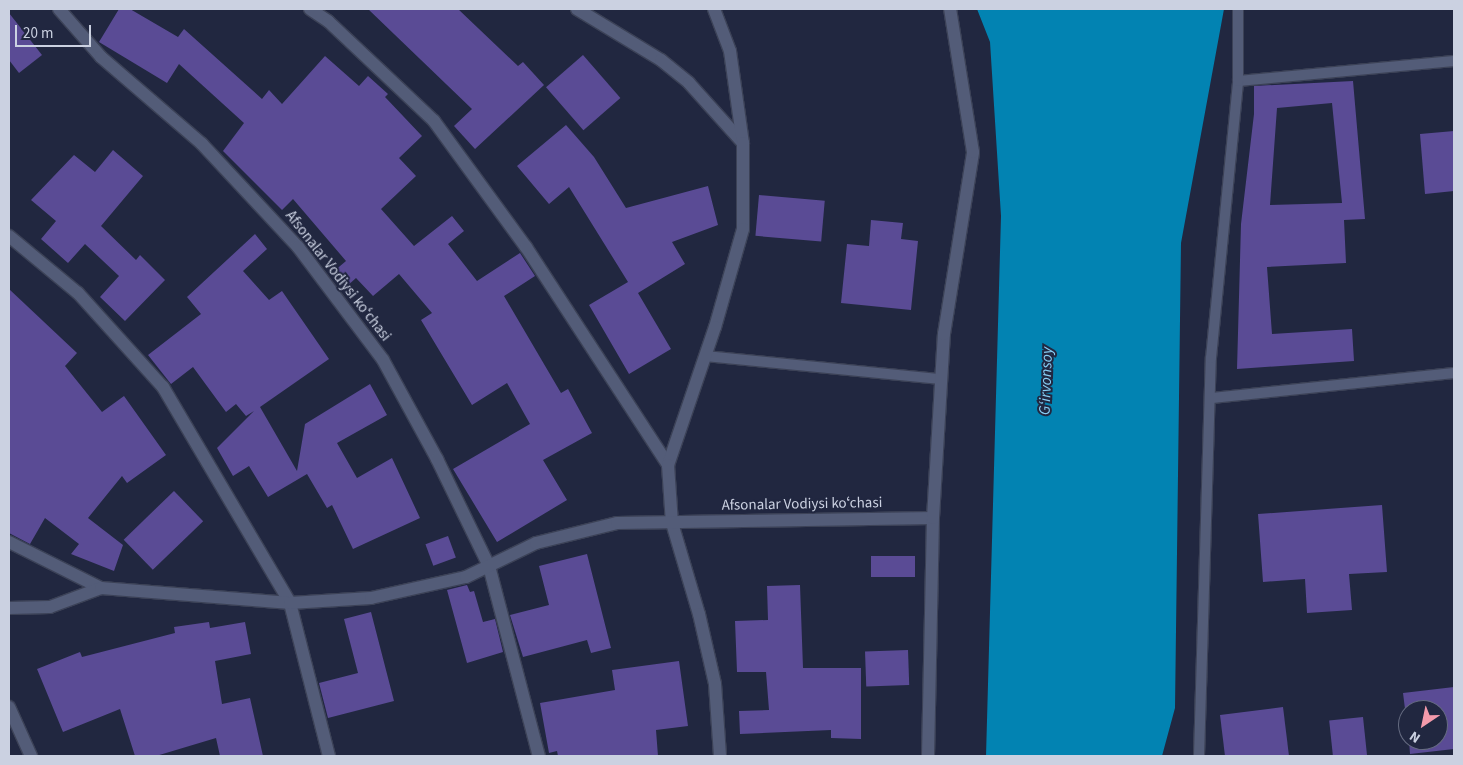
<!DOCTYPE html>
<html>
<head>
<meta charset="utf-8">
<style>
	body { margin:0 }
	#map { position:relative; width:1463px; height:765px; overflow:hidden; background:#212740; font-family:"Source Sans 3",sans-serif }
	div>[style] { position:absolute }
	.water>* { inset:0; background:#0283b2 }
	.building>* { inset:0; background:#5a4b95; transform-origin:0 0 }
	.roads { filter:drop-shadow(1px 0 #3c4257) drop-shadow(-1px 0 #3c4257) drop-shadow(0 1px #3c4257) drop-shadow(0 -1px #3c4257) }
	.lane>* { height:10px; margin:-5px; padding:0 5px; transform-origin:5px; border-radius:5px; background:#535c78 }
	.street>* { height:12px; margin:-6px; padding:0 6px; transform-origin:6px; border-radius:6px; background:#535c78 }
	span { translate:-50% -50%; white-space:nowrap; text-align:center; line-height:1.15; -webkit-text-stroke:4px #212740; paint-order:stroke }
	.street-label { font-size:15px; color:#cbd1e1 }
	.water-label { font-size:16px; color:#88cef4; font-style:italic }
	.frame { position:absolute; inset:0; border:10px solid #cbd1e1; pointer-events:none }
	.north { position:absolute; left:1398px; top:700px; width:50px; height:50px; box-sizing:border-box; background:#212740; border:1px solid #656b80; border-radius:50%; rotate:214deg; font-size:14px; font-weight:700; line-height:20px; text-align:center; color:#cbd1e1 }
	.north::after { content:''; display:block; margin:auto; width:18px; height:22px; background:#f39aab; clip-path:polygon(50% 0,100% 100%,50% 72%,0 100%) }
	.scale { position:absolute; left:15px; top:25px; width:76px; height:22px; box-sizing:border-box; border:2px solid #cbd1e1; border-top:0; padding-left:6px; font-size:15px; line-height:18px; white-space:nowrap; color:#cbd1e1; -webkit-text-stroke:4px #212740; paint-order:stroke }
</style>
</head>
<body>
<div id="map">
	<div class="water">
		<div style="clip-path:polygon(977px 9px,1224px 9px,1181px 243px,1175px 708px,1162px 756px,986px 756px,1001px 216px,990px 42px)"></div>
	</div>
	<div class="building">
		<div style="clip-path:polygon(119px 9px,130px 9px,178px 37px,184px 29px,262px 99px,269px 90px,282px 104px,325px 56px,359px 86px,368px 76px,388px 94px,385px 97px,422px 136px,399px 158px,416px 176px,381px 209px,414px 246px,452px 216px,464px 231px,448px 244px,477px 281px,520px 253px,535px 276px,504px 296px,561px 393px,568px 389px,592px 433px,543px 460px,567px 500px,497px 542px,453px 469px,530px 424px,507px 383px,472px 405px,421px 320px,432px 313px,399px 274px,373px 296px,356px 278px,346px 287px,333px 272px,346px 261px,293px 199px,282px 210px,223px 151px,244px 123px,179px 64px,167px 83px,99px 42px)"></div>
		<div style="clip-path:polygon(368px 9px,458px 9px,518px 66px,523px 62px,544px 85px,475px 149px,454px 126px,472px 109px)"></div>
		<div style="clip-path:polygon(9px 13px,42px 55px,19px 73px,9px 60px)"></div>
		<div style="left:583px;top:55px;width:57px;height:49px;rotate:49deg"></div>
		<div style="clip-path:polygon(evenodd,1353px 81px,1365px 219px,1344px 220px,1346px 263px,1267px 267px,1272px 334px,1352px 329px,1354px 361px,1237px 369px,1241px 224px,1254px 114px,1254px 86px,1353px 81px,1332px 103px,1342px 203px,1270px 205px,1277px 108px,1332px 103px)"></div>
		<div style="clip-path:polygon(566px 125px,594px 157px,626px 208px,708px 186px,718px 225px,672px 242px,685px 264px,638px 293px,671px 349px,629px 374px,589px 305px,628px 282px,569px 187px,549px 204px,517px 166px)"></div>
		<div style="clip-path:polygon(1454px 131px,1454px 191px,1425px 194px,1420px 134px)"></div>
		<div style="clip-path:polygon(113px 150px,143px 176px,101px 226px,136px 260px,140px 255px,165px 280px,125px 321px,100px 297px,119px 276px,85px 244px,68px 263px,41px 239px,56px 221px,31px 200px,74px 155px,95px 172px)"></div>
		<div style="left:759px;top:195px;width:66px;height:41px;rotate:5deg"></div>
		<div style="clip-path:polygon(871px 220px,903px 223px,901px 239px,918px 241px,911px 310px,841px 303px,847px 244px,869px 246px)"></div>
		<div style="clip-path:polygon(255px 234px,267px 249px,243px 271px,269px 300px,282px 291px,329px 359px,260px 407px,297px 471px,305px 424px,370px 384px,387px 415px,337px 443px,357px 478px,392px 458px,420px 518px,353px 549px,332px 505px,327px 508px,307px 474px,268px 497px,249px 466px,233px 476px,217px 448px,254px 411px,246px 416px,236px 404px,226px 412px,193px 367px,171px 384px,148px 355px,201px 314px,187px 297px)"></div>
		<div style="clip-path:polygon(9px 289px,77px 353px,65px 366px,102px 412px,124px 396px,166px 455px,127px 483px,122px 476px,88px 518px,123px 545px,114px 571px,71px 554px,79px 544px,45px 518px,30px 544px,9px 533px)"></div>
		<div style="left:174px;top:491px;width:42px;height:70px;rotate:46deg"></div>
		<div style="clip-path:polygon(1382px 505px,1387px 572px,1349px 574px,1352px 610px,1307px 613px,1305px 579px,1263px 582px,1258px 514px)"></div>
		<div style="left:448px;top:536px;width:23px;height:24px;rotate:70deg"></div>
		<div style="clip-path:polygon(587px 554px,611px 648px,591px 653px,587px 640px,523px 657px,510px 615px,549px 605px,539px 566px)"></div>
		<div style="left:915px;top:556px;width:21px;height:44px;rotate:90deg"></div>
		<div style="clip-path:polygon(467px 585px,470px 592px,474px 591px,483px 622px,495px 619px,503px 652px,467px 663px,447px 590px)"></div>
		<div style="clip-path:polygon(800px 585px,803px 668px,861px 668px,861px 739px,831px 738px,831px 730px,740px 734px,739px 711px,769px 710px,766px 672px,737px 672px,735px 621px,768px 620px,767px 586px)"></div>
		<div style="clip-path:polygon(371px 612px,394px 701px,328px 718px,319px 683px,358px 673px,344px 619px)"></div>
		<div style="clip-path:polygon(209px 622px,210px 628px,245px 622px,251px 654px,215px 661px,222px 704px,250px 698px,263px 756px,220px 756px,216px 738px,156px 756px,135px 756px,120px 709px,63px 732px,37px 669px,80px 652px,82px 657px,175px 633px,174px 627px)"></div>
		<div style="left:908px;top:650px;width:35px;height:43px;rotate:88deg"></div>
		<div style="clip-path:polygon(679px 661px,688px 726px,656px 730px,658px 756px,558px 756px,557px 751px,549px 753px,540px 703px,615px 690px,612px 670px)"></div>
		<div style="clip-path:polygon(1454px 687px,1454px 749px,1410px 754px,1409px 740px,1438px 740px,1438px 710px,1408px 710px,1408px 733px,1403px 693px)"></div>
		<div style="clip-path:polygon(1283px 707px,1289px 756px,1225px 756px,1220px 715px)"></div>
		<div style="left:1363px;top:717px;width:39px;height:34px;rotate:84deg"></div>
	</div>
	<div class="roads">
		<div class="lane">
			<div style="left:1238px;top:81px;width:217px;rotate:-5.3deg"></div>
			<div style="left:705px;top:356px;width:237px;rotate:5.6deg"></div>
			<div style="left:1212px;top:398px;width:243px;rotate:-5.9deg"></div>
			<div style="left:1199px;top:756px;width:398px;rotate:-88.3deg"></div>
			<div style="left:1211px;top:358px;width:278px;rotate:-84.4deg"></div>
			<div style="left:1238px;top:81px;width:72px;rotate:-90deg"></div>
		</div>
		<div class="street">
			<div style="left:59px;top:9px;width:64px;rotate:48.8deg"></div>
			<div style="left:101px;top:57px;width:133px;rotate:40.7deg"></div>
			<div style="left:202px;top:144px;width:141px;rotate:47deg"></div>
			<div style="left:298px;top:247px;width:141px;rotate:53deg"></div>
			<div style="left:383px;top:360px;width:113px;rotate:61.4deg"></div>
			<div style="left:437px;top:459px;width:119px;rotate:64.1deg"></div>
			<div style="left:489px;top:566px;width:196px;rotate:75.3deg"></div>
			<div style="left:310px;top:9px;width:22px;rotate:34deg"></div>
			<div style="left:328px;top:21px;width:146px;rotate:43.3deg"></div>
			<div style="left:434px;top:121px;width:156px;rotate:53.9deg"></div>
			<div style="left:526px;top:247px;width:260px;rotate:56.9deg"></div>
			<div style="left:577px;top:9px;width:98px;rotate:31.3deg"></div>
			<div style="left:661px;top:60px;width:36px;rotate:39deg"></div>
			<div style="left:689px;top:83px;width:81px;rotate:48deg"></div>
			<div style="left:714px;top:9px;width:45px;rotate:69.1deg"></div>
			<div style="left:730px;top:51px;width:93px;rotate:82deg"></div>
			<div style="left:743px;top:143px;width:86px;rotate:90deg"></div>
			<div style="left:743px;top:229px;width:102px;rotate:105.9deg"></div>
			<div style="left:715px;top:327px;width:146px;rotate:108.8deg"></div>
			<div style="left:668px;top:465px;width:58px;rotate:86.1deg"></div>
			<div style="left:672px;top:523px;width:95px;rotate:73.5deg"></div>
			<div style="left:699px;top:614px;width:72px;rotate:77.1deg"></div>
			<div style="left:715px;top:684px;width:72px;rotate:86deg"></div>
			<div style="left:9px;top:236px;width:89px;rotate:39.6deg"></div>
			<div style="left:78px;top:293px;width:127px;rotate:47.9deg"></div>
			<div style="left:163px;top:387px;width:251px;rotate:59.5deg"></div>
			<div style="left:290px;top:603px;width:158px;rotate:75.7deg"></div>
			<div style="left:9px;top:542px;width:103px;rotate:26.6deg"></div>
			<div style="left:9px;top:608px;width:41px;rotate:-1.4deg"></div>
			<div style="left:50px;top:607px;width:54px;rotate:-20.4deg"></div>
			<div style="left:101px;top:588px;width:190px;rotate:4.5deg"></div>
			<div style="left:290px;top:603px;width:81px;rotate:-3.5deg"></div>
			<div style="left:371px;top:598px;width:97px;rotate:-12.5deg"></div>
			<div style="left:466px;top:577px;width:78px;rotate:-25.9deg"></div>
			<div style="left:536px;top:543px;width:83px;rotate:-13.9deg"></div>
			<div style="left:617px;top:523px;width:316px;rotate:-0.9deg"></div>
			<div style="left:9px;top:707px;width:54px;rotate:65.8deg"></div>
			<div style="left:928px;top:756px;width:238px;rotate:-88.8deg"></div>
			<div style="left:933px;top:518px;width:184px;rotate:-86.6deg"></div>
			<div style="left:944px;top:334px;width:184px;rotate:-80.9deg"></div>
			<div style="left:973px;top:152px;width:145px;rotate:-99.1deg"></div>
		</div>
	</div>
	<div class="street-label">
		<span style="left:338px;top:276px;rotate:52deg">Afsonalar Vodiysi koʻchasi</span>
		<span style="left:802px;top:504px;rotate:-1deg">Afsonalar Vodiysi koʻchasi</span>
	</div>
	<div class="water-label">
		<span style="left:1046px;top:381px;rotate:-88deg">G‘irvonsoy</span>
	</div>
	<div class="frame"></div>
	<div class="north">N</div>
	<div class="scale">20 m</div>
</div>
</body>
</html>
